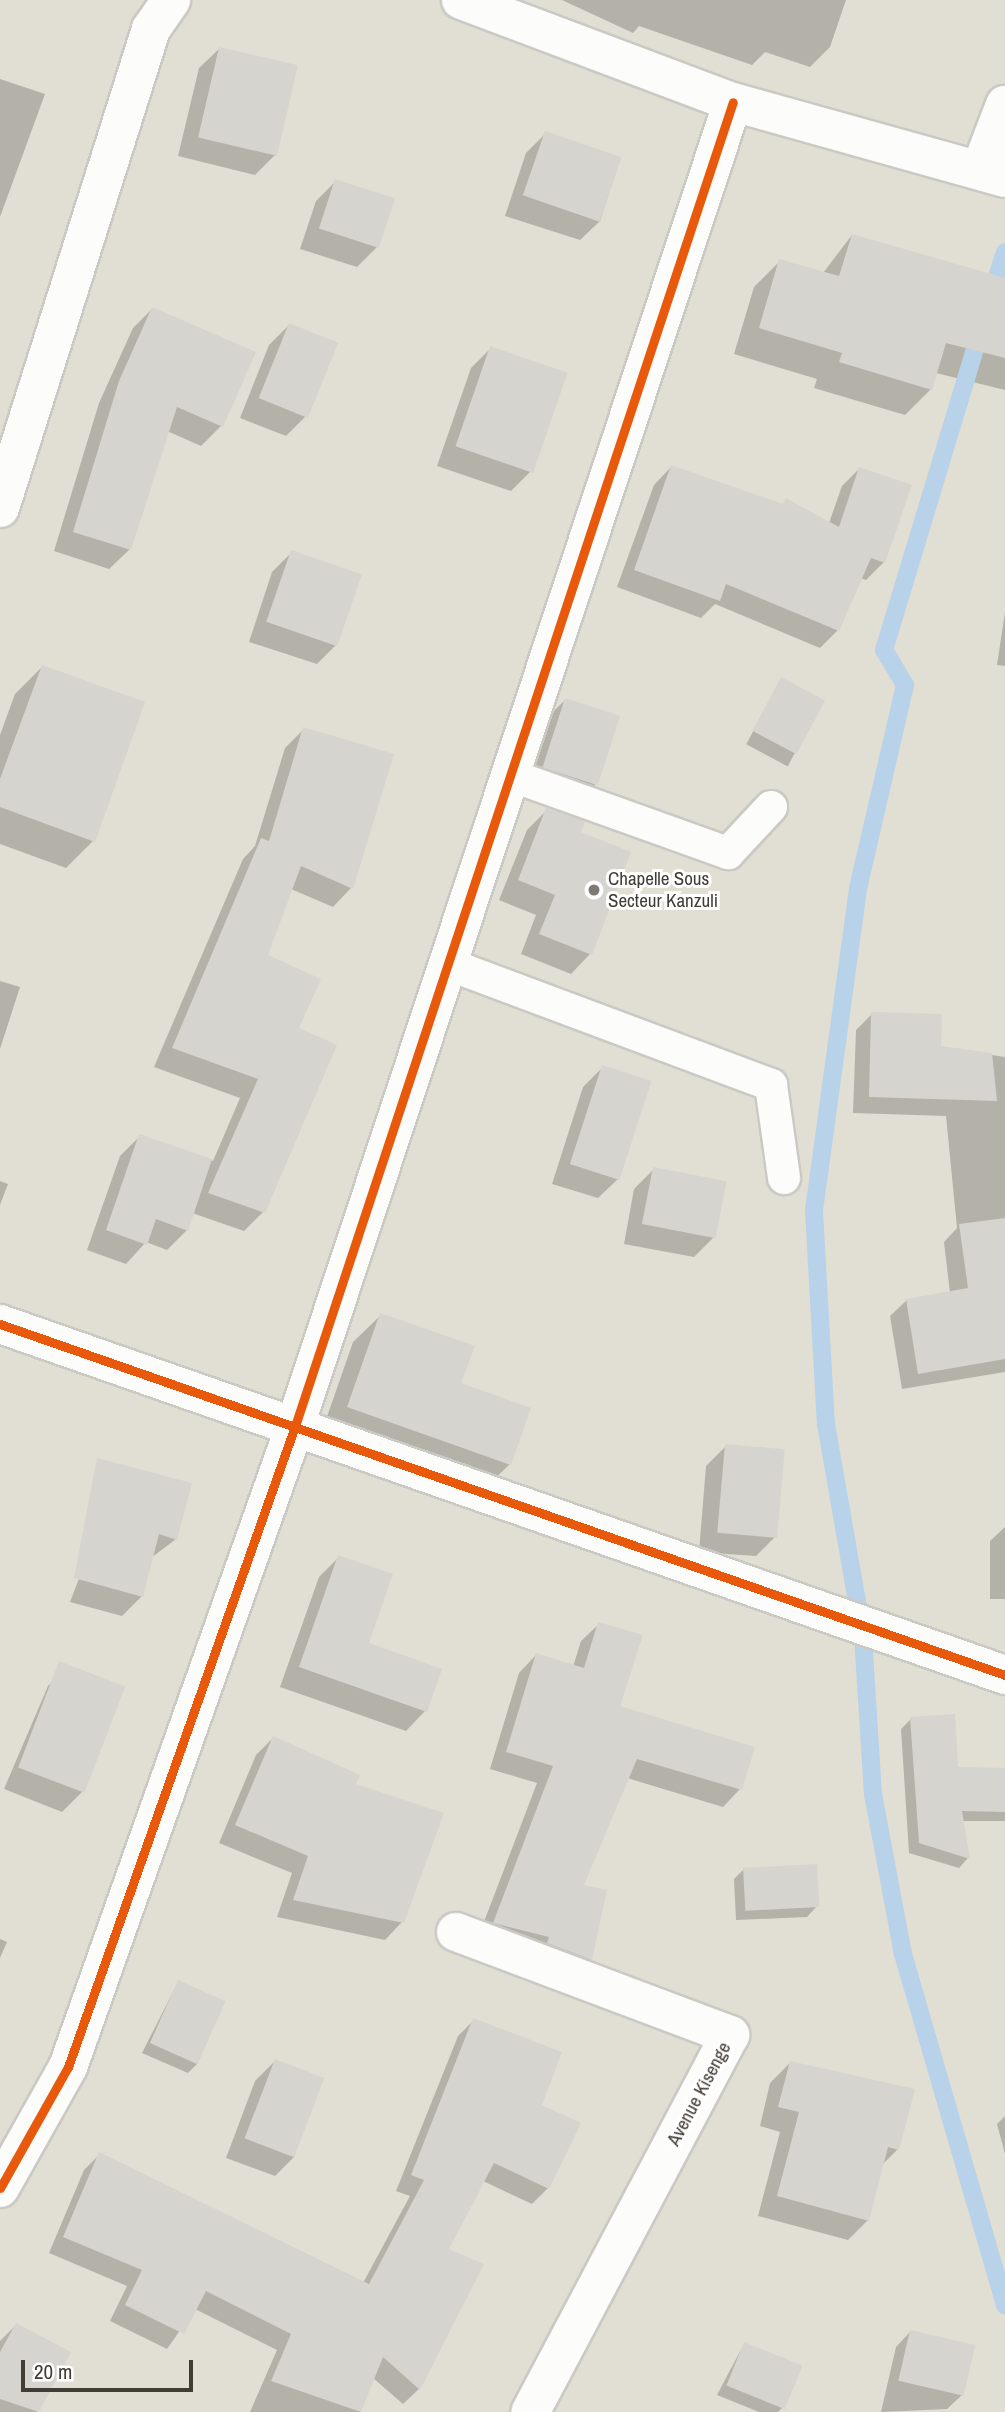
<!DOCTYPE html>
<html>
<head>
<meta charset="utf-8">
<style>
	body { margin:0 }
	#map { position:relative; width:1005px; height:2412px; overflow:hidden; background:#edece6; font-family:"Archivo Narrow",sans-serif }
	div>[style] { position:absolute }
	.residential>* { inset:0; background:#e1ded3; transform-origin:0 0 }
	.shadow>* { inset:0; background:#0003; transform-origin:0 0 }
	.stream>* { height:18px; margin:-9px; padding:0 9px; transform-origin:9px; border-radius:9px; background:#b8d2e9 }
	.building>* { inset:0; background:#d6d4cf; transform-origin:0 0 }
	.roads { filter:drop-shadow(2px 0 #cbc9c4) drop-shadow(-2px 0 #cbc9c4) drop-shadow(0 2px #cbc9c4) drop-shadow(0 -2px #cbc9c4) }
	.service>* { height:32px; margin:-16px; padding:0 16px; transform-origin:16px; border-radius:16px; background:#fcfcfb }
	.minor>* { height:38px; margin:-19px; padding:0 19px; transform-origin:19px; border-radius:19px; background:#fcfcfb }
	.cycleway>* { height:9px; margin:-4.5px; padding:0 4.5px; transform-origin:4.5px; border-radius:4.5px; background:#e8590c }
	.dots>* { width:19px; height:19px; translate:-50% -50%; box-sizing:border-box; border:4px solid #fff; border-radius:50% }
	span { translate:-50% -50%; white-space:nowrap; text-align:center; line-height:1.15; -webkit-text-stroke:6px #fff; paint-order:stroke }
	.poi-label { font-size:19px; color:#423d34 }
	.left { translate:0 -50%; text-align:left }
	.street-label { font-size:19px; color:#423d34 }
	.scale { position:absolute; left:21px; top:2360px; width:172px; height:32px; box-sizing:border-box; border:4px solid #423d34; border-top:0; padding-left:9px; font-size:21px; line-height:24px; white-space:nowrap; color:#423d34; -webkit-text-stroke:5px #fff; paint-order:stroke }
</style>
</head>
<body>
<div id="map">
	<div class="residential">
		<div style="left:0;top:0;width:1005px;height:2412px"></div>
	</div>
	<div class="shadow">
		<div style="clip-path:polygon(562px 0,846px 0,830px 47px,810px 67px,765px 52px,752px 65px,639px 26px,633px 33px)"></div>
		<div style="clip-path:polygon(219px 49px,275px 155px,255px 175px,178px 156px,199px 68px)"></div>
		<div style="clip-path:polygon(0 79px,45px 94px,0 217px)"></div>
		<div style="clip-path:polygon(546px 133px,620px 158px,600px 221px,580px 240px,505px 216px,526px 153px)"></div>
		<div style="clip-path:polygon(336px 181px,377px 247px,357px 267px,300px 249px,316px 201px)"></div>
		<div style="clip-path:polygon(852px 235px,1005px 279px,1005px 390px,936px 373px,931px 389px,905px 415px,814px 388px,817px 379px,734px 354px,754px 287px,780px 261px,823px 273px)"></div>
		<div style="clip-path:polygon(152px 309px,254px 353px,221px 426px,201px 446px,167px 431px,129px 550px,109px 569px,54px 551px,99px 403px,133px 328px)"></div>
		<div style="clip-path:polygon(289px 325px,306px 416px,286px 436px,240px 418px,269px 345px)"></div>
		<div style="clip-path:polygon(491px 348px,565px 374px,531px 471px,511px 491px,437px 466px,471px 368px)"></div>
		<div style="clip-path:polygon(671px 467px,781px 506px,787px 500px,829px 523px,842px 486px,859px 469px,884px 562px,866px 580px,860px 578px,838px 630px,820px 648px,715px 604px,701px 618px,617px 587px,654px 485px)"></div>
		<div style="clip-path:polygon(292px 552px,337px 644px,317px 664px,249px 642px,272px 572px)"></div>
		<div style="clip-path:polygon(1005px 612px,1005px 666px,997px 665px)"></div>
		<div style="clip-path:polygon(42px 667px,93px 841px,66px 868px,0 844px,0 735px,15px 694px)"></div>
		<div style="left:781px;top:679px;width:47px;height:74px;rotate:28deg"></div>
		<div style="clip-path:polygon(565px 700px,595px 785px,575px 805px,523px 787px,545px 720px)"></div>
		<div style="clip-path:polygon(304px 729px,392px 755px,351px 888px,333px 907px,291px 889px,266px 956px,297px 1029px,263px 1212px,244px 1231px,192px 1213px,187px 1230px,167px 1250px,146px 1242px,126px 1264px,87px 1250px,120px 1156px,140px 1136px,213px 1161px,240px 1098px,154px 1067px,243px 859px,255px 846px,285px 748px)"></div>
		<div style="clip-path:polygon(547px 810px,579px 833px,590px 954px,571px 974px,521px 954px,536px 915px,499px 900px,527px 830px)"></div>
		<div style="clip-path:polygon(0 981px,20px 987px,0 1049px)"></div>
		<div style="clip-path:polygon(872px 1014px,939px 1047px,1005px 1057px,1005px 1372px,902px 1389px,890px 1316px,907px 1300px,950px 1293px,944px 1242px,957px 1228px,946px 1116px,853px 1113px,856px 1030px)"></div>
		<div style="clip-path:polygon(603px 1067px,649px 1082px,618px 1179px,598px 1198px,552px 1184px,583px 1087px)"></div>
		<div style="clip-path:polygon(654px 1169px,714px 1237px,694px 1257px,624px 1244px,634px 1189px)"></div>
		<div style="clip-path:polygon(0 1181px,8px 1184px,0 1205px)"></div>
		<div style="clip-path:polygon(381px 1315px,459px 1384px,510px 1464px,482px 1491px,321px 1434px,353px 1342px)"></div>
		<div style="clip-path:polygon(726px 1446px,776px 1536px,756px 1556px,699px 1552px,706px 1466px)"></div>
		<div style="clip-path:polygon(113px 1490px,176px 1539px,151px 1558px,142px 1596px,122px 1616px,70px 1602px)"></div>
		<div style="clip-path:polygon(1005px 1527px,1005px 1599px,990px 1599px,990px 1541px)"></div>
		<div style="clip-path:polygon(339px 1557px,366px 1644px,425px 1711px,406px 1731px,280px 1687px,319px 1577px)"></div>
		<div style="clip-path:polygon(599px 1624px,618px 1707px,740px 1789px,723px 1807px,627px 1778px,582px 1886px,591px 1959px,573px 1976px,477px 1940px,537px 1783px,490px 1769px,519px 1673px,536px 1655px,573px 1667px,581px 1641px)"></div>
		<div style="clip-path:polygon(68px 1666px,82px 1792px,62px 1812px,4px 1789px,48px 1686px)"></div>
		<div style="clip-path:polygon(911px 1719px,957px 1769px,1005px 1769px,1005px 1821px,962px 1821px,968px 1858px,959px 1868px,909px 1853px,901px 1729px)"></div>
		<div style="clip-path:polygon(273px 1738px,354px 1785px,402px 1922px,385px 1940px,277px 1917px,292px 1873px,219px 1843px,256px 1755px)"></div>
		<div style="clip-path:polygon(744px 1869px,817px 1906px,807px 1917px,736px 1920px,734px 1879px)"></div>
		<div style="clip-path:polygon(0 1939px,7px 1942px,0 1958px)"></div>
		<div style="clip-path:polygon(178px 1982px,198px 2063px,188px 2073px,142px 2053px)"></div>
		<div style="clip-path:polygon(474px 2020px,540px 2106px,548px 2188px,532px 2204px,483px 2181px,447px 2250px,419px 2389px,403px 2404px,373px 2378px,360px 2412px,250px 2412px,277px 2350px,195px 2309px,167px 2349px,110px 2321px,127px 2286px,49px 2253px,84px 2170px,100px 2154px,363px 2283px,410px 2196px,396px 2191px,458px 2036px)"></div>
		<div style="clip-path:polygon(275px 2061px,295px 2156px,275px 2176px,226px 2158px,255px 2081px)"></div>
		<div style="clip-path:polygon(790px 2063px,898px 2149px,882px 2165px,868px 2220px,848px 2240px,758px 2216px,780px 2132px,760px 2126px,770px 2083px)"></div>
		<div style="clip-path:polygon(1005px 2116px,1005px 2154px,997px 2124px)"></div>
		<div style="clip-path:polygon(16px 2325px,68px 2352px,37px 2412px,0 2412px,0 2341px)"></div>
		<div style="clip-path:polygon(910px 2332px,962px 2395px,947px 2409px,881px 2412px,896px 2347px)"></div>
		<div style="clip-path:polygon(744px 2344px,783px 2407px,778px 2412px,759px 2412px,717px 2395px)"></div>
	</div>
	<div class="stream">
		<div style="left:990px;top:299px;width:49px;rotate:-72.3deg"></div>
		<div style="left:981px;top:329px;width:335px;rotate:106.8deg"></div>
		<div style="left:884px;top:650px;width:41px;rotate:59deg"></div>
		<div style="left:905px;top:685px;width:209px;rotate:103deg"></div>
		<div style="left:858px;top:889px;width:325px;rotate:97.8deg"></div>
		<div style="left:814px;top:1211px;width:213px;rotate:86.8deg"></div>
		<div style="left:826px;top:1424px;width:215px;rotate:80.1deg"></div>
		<div style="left:863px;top:1636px;width:158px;rotate:86.4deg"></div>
		<div style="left:873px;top:1794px;width:163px;rotate:79.4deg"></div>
		<div style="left:903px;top:1954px;width:366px;rotate:73.8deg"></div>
	</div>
	<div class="building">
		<div style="left:219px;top:47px;width:81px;height:93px;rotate:13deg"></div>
		<div style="left:545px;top:131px;width:81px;height:68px;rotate:19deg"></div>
		<div style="left:335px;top:179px;width:63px;height:52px;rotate:18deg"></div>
		<div style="clip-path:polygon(852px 234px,1005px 278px,1005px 358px,946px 343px,932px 390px,839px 362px,842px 353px,759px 328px,779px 259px,839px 276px)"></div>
		<div style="clip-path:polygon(152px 307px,256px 352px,223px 427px,177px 407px,131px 550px,73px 532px,119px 381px)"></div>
		<div style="left:289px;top:323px;width:53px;height:81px;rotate:22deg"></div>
		<div style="left:490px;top:346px;width:82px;height:106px;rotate:19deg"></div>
		<div style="clip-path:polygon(671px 465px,783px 504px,786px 498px,839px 527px,859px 467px,912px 485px,885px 563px,871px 558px,839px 631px,726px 584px,720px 601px,634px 570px)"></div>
		<div style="left:291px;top:550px;width:75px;height:76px;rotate:19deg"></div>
		<div style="clip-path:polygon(42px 665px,145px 702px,95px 842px,0 807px,0 779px)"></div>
		<div style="left:781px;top:677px;width:50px;height:61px;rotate:28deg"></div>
		<div style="left:565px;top:698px;width:58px;height:73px;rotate:18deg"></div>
		<div style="clip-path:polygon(303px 727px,394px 754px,353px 889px,301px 866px,268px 955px,321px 979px,299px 1028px,337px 1045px,265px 1213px,208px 1193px,258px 1079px,172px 1048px,261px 838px,269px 841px)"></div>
		<div style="clip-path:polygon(546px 808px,585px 821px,581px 832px,631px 852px,592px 955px,539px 934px,555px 895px,518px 880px)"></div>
		<div style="clip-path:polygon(871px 1012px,942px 1014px,941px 1046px,992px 1053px,997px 1101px,869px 1097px)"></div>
		<div style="left:602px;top:1065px;width:52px;height:104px;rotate:18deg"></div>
		<div style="clip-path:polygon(139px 1134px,212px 1159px,188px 1231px,156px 1219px,147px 1245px,106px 1230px)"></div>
		<div style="left:653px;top:1167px;width:75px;height:58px;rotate:11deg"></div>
		<div style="clip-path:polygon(1005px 1218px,1005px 1359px,918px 1374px,906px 1299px,968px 1288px,959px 1224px)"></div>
		<div style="clip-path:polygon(380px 1313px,475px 1346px,461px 1383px,531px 1408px,511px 1465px,347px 1407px)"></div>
		<div style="left:725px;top:1444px;width:60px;height:89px;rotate:5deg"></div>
		<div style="clip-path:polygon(97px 1458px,192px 1483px,177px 1540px,159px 1534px,143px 1597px,74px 1578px)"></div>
		<div style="clip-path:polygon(338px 1555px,393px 1574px,369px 1643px,442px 1669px,427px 1712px,299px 1667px)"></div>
		<div style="clip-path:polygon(598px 1622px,643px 1635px,620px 1706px,755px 1747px,742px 1790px,637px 1759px,584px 1885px,607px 1890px,592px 1960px,547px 1943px,549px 1937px,493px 1923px,553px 1766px,506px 1752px,536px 1653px,584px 1668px)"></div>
		<div style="left:59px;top:1661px;width:71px;height:114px;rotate:21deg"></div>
		<div style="clip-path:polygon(955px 1714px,958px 1767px,1005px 1768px,1005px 1812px,962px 1811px,970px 1859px,919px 1843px,910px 1717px)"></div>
		<div style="clip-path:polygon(273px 1736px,360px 1775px,356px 1784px,444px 1813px,404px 1923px,293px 1900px,308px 1856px,235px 1825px)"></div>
		<div style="left:817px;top:1864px;width:43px;height:74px;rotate:87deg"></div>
		<div style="left:178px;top:1980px;width:52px;height:69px;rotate:24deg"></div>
		<div style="clip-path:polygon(473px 2018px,562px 2052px,542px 2105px,581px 2123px,549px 2189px,494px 2163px,449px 2249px,484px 2264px,420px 2390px,383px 2357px,361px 2412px,271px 2381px,291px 2334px,206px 2291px,184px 2334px,125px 2305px,142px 2270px,63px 2237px,99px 2152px,369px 2284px,424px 2180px,411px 2175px)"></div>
		<div style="left:275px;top:2059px;width:53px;height:85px;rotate:21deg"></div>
		<div style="clip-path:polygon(790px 2061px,915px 2089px,899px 2150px,888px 2147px,869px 2221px,777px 2196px,799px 2112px,778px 2107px)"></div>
		<div style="clip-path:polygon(16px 2323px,71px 2352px,39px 2412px,0 2399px,0 2352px)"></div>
		<div style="left:910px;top:2330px;width:67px;height:52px;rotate:13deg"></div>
		<div style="left:744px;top:2342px;width:63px;height:47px;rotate:22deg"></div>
	</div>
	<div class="roads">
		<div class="service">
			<div style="left:510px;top:775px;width:232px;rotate:19.7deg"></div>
			<div style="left:728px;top:853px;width:63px;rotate:-46.9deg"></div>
			<div style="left:448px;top:964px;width:345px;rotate:20.5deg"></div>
			<div style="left:771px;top:1085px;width:94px;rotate:82deg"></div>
		</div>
		<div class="minor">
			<div style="left:461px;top:0;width:290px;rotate:20.6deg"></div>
			<div style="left:733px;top:102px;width:282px;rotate:15.6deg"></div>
			<div style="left:980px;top:170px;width:70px;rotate:-69deg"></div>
			<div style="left:0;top:508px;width:502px;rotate:-72.5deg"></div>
			<div style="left:151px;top:29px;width:35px;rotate:-55deg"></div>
			<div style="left:0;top:1324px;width:1065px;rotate:19.25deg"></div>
			<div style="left:456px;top:1932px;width:293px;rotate:20.6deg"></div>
			<div style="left:730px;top:2035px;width:427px;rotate:117.9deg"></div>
			<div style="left:0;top:2188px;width:139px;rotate:-60.7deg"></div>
			<div style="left:68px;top:2067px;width:683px;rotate:-70.5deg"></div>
			<div style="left:296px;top:1423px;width:1391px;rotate:-71.7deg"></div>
		</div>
	</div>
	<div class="cycleway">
		<div style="left:0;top:1324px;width:1065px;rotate:19.25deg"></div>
		<div style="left:0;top:2188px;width:139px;rotate:-60.7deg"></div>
		<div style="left:68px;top:2067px;width:683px;rotate:-70.5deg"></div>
		<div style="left:296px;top:1423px;width:1391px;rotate:-71.7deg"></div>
	</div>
	<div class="dots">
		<div style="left:594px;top:890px;background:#7e7a72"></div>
	</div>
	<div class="poi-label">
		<span class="left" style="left:608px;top:890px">Chapelle Sous<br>Secteur Kanzuli</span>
	</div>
	<div class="street-label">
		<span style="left:699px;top:2094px;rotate:-62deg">Avenue Kisenge</span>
	</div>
	<div class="scale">20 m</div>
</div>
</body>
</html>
